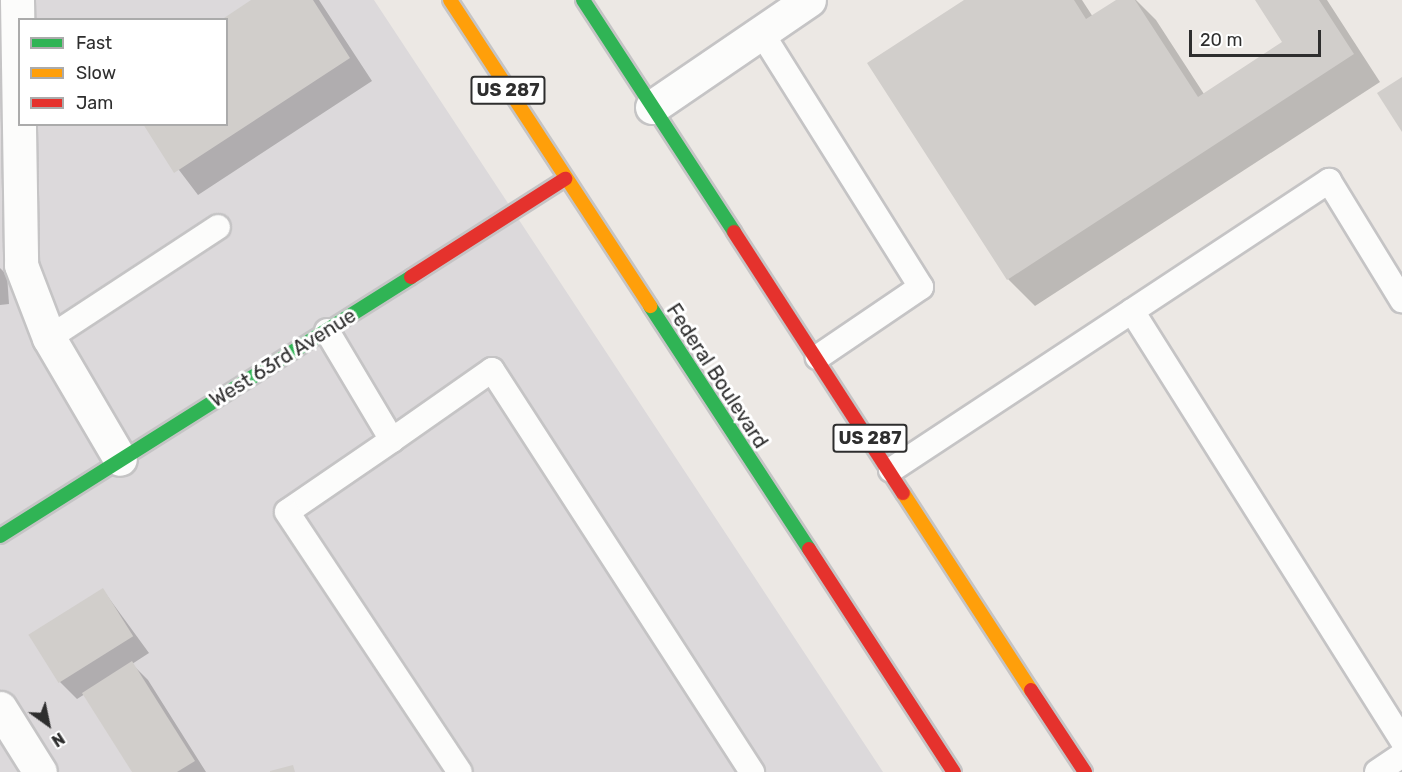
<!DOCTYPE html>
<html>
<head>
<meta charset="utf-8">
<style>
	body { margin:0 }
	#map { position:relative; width:1402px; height:772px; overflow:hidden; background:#ece8e4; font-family:Rubik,sans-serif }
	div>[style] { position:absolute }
	.industrial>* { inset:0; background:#dcd9db }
	.shadow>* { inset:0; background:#0003 }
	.building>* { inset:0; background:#d1cecb; transform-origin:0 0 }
	.roads { filter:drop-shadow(2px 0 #c5c4c5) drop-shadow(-2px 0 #c5c4c5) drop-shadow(0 2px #c5c4c5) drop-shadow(0 -2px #c5c4c5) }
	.lane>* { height:24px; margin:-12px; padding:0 12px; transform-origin:12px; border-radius:12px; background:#fcfcfb }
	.street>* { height:33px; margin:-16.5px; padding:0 16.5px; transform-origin:16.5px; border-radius:16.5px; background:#fcfcfb }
	.fast>* { height:14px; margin:-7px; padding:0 7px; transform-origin:7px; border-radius:7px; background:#30b455 }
	.slow>* { height:14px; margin:-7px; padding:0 7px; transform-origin:7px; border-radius:7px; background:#ff9f0a }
	.jam>* { height:14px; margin:-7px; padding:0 7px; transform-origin:7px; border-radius:7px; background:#e5322d }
	span { translate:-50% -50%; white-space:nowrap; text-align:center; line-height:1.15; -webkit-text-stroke:6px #fff; paint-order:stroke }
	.shield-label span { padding:2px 4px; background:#fff; border:2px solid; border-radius:4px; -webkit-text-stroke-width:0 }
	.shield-label { font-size:18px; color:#2e2e2e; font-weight:700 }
	.street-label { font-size:20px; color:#2e2e2e }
	.legend { position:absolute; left:18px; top:18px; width:210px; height:108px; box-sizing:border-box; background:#fff; border:2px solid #ababab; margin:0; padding:8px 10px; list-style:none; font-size:18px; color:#2e2e2e }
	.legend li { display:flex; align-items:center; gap:12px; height:30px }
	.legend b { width:30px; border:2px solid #ababab }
	.north { position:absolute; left:18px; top:694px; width:60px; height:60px; -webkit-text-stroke:4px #fff; paint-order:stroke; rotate:147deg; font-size:16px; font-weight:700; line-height:24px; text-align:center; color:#2e2e2e }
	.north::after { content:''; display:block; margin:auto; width:21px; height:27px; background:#2e2e2e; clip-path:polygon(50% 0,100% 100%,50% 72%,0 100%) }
	.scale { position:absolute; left:1189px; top:30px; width:132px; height:27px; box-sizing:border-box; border:3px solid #2e2e2e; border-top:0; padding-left:8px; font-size:18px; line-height:21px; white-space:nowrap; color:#2e2e2e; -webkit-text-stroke:4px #fff; paint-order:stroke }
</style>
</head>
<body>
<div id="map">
	<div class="industrial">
		<div style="clip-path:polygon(evenodd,0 0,374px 0,883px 772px,0 772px,0 0,20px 20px,226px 20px,226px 124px,20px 124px,20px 20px)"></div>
	</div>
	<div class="shadow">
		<div style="clip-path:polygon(253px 0,319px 0,372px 81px,198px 195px,144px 124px,226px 124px)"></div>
		<div style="clip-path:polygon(967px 0,1082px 0,1093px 17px,1118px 0,1136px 0,1156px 20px,1204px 94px,1284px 42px,1256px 0,1327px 0,1380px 82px,1035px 306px,1008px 279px)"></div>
		<div style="clip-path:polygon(0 268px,7px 275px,9px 304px,0 305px)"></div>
		<div style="clip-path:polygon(103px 590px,149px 653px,132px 664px,148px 680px,206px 772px,134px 772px,85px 694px,77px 699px,60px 682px,31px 636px)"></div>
	</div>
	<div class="building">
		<div style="clip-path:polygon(251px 0,313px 0,350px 58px,174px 173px,143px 124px,226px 124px,226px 20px,221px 20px)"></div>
		<div style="clip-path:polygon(964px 0,1074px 0,1086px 19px,1116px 0,1135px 0,1198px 97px,1282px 42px,1255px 0,1319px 0,1354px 54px,1007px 280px,867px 63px)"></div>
		<div style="clip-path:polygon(1402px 77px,1402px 132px,1377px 93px)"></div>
		<div style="left:103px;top:588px;width:57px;height:88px;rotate:58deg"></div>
		<div style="clip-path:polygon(132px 661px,195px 761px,177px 772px,132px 772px,82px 693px)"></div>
		<div style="clip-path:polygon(293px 765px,295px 772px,270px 772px,270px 771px)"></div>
	</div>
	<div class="roads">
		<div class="lane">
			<div style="left:761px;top:32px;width:301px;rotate:57.9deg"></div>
			<div style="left:921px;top:287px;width:125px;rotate:145.8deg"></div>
			<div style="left:1132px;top:311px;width:507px;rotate:57.81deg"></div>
			<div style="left:327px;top:331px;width:127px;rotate:59.2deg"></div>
			<div style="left:392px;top:440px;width:122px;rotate:-35deg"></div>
			<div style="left:492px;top:370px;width:479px;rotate:57.1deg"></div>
			<div style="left:49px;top:338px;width:202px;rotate:-33.3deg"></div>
			<div style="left:392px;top:440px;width:127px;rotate:145.6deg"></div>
			<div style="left:287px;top:512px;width:312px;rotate:56.4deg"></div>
			<div style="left:891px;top:470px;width:525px;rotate:-33.42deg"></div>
			<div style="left:1329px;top:181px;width:140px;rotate:58.5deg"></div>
			<div style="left:1377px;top:772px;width:30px;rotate:-34deg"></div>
		</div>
		<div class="street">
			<div style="left:17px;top:0;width:265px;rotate:89.1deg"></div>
			<div style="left:21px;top:265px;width:78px;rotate:69deg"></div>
			<div style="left:49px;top:338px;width:140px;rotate:59.6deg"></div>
			<div style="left:652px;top:107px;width:190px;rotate:-34.3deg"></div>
			<div style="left:0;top:708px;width:75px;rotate:58deg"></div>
		</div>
		<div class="fast">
			<div style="left:583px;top:0;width:277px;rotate:56.9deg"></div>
			<div style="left:650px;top:306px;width:290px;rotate:56.8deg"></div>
			<div style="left:0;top:536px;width:486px;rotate:-32.2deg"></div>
		</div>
		<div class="slow">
			<div style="left:450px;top:0;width:366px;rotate:56.8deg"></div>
			<div style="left:903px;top:493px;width:235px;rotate:57deg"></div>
		</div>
		<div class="jam">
			<div style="left:734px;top:232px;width:311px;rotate:57.1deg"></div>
			<div style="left:411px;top:277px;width:183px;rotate:-32.5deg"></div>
			<div style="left:809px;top:549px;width:266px;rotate:57deg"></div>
			<div style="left:1031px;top:690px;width:98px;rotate:56.6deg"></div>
		</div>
	</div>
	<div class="shield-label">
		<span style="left:508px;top:90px">US 287</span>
		<span style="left:870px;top:438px">US 287</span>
	</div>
	<div class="street-label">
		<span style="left:283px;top:358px;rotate:-32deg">West 63rd Avenue</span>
		<span style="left:717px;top:376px;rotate:57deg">Federal Boulevard</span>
	</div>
	<ul class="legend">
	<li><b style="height:8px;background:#30b455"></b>Fast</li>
	<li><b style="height:8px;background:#ff9f0a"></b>Slow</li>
	<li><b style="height:8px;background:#e5322d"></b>Jam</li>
	</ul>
	<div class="north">N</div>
	<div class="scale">20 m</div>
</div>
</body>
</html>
